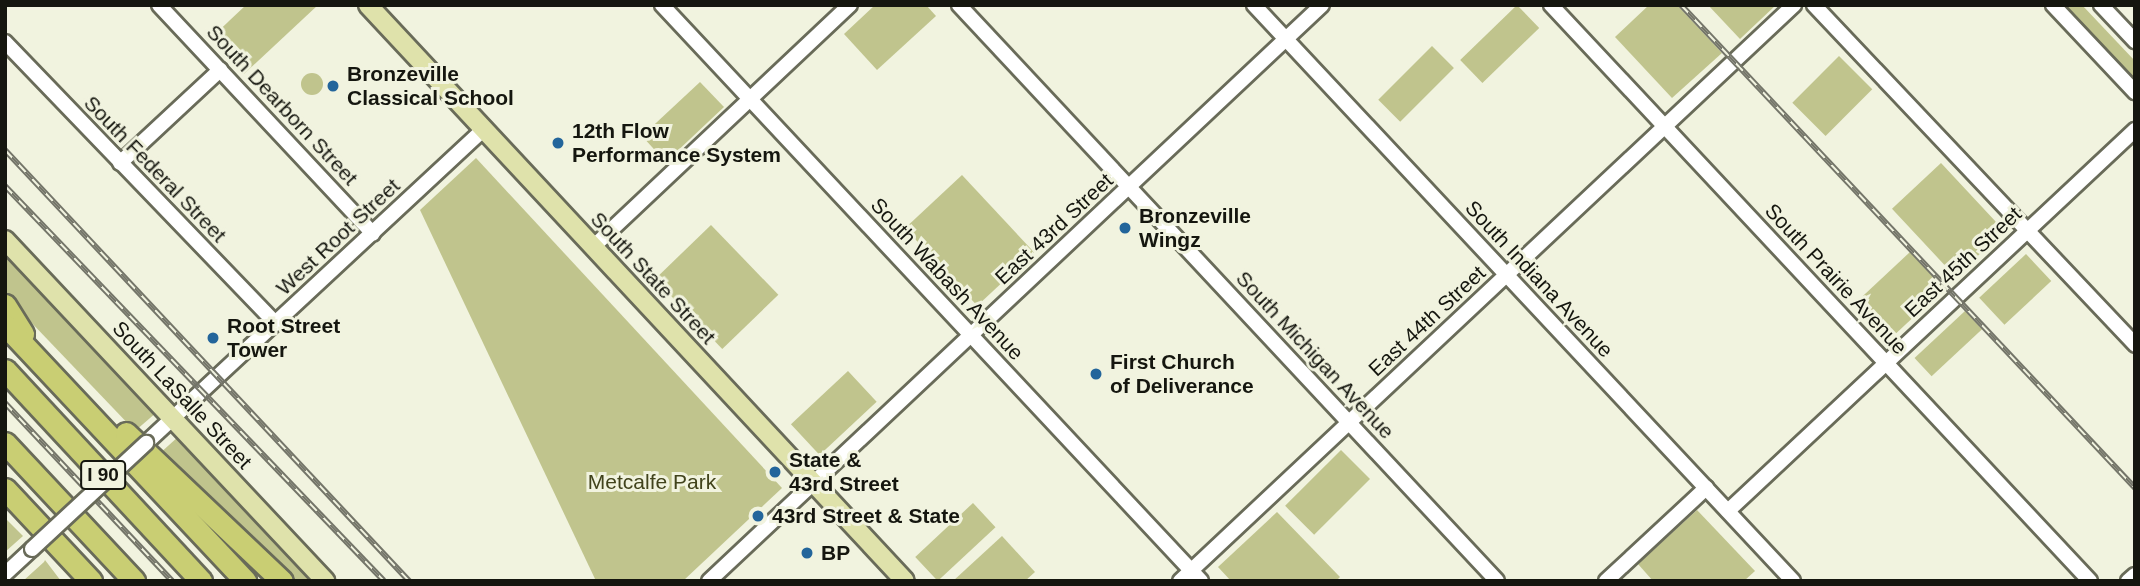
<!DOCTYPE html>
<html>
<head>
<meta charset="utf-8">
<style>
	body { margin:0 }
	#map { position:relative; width:2140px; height:586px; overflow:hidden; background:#f1f3df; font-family:Helvetica,sans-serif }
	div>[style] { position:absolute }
	.green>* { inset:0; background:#c0c48d; transform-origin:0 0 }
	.round { border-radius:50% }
	.roads { filter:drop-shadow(2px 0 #696b59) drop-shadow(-2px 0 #696b59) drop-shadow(0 2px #696b59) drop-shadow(0 -2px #696b59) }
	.minor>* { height:14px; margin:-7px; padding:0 7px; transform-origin:7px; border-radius:7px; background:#fff }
	.major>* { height:18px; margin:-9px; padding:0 9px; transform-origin:9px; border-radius:9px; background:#dfe2ab }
	.highway>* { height:21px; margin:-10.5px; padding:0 10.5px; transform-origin:10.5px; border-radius:10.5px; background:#c9ce73 }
	.rail>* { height:6px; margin-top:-3px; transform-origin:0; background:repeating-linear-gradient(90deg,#f1f3df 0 10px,#747569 0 20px); box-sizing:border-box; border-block:2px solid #747569 }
	.bridges { filter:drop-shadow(2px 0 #696b59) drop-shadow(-2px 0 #696b59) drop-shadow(0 2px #696b59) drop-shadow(0 -2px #696b59) }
	.minor-bridge>* { height:14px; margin:-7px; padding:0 7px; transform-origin:7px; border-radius:7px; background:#fff }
	.dots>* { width:19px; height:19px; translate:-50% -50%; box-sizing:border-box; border:4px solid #f1f3df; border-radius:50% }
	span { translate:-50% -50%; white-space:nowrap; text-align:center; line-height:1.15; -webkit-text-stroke:6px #f1f3df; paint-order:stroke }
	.shield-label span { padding:2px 5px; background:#f1f3df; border:2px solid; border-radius:5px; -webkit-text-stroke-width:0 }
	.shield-label { font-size:19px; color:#15160f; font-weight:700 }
	.poi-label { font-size:21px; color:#15160f; font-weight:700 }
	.left { translate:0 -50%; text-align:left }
	.street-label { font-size:21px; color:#15160f }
	.park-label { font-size:21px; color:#41431c }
	.frame { position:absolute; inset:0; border:7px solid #15160f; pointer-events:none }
</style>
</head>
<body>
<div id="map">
	<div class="green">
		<div style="clip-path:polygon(246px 5px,318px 5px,244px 74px,211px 38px)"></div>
		<div style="clip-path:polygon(875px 5px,926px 5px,936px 16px,877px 70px,844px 34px)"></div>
		<div style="left:1517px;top:5px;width:32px;height:79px;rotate:46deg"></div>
		<div style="clip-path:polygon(1649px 5px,1677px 5px,1722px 53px,1672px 98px,1615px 37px)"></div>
		<div style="clip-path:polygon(1708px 5px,1776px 5px,1740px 39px)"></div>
		<div style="clip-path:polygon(2062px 5px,2082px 5px,2135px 61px,2135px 83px)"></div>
		<div style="left:1432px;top:46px;width:31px;height:76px;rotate:45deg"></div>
		<div style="left:1839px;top:56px;width:47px;height:66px;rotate:45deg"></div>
		<div class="round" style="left:301px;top:73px;width:22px;height:22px"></div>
		<div style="clip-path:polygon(700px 82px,724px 107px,672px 156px,662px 158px,642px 136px)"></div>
		<div style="clip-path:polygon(476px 158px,782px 488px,683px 581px,596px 581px,420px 210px)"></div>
		<div style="left:1941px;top:163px;width:93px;height:67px;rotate:47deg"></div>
		<div style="left:962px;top:175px;width:106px;height:78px;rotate:47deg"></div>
		<div style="left:711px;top:225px;width:97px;height:78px;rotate:46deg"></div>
		<div style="clip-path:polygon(5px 251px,157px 412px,135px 431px,5px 295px)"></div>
		<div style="left:1910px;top:252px;width:50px;height:71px;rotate:47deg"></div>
		<div style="left:2026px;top:254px;width:37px;height:64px;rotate:47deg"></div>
		<div style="left:1965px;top:311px;width:25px;height:69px;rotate:47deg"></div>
		<div style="left:848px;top:371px;width:42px;height:78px;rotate:47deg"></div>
		<div style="clip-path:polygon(179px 436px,315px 581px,292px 581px,158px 455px)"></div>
		<div style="left:1341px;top:450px;width:41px;height:79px;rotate:45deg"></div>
		<div style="left:973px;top:503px;width:33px;height:79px;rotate:47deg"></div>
		<div style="clip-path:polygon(1697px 510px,1755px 571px,1744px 581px,1653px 581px,1638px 564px)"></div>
		<div style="clip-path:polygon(1277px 512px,1340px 577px,1336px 581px,1231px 581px,1218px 567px)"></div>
		<div style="clip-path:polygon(5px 518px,23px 536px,5px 552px)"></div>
		<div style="clip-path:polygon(1002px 536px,1035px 572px,1025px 581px,953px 581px)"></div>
		<div style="clip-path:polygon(45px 560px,61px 581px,23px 581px,44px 562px)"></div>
	</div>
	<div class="roads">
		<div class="minor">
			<div style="left:159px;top:5px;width:313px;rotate:46.9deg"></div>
			<div style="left:662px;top:5px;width:789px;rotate:46.9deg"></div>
			<div style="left:959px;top:5px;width:788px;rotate:46.95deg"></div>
			<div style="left:1254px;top:5px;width:789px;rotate:46.9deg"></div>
			<div style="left:1551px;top:5px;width:789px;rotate:46.9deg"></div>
			<div style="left:1814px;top:5px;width:468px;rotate:46.6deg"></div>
			<div style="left:2053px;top:5px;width:120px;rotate:46.7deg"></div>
			<div style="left:2101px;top:5px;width:50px;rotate:46.6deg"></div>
			<div style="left:5px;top:42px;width:391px;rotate:46.1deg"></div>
			<div style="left:120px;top:163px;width:137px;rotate:-42.9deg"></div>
			<div style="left:593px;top:247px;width:353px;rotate:-43.3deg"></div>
			<div style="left:146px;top:443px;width:460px;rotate:-42.9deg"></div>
			<div style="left:1728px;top:511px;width:558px;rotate:-43.11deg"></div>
			<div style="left:5px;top:574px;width:37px;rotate:-43deg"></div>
			<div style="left:709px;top:581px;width:841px;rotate:-43.22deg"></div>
			<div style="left:1180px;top:581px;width:842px;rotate:-43.17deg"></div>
			<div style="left:1606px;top:581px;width:137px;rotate:-42.9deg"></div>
			<div style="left:2128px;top:581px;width:9px;rotate:-41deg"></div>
		</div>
		<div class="major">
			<div style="left:368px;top:5px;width:787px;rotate:47.01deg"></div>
			<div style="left:5px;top:240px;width:468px;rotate:46.8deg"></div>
		</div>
		<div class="highway">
			<div style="left:5px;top:305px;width:34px;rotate:58deg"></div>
			<div style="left:5px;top:325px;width:351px;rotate:46.8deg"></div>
			<div style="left:5px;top:370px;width:288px;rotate:47.1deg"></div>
			<div style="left:126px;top:433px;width:215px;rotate:43.5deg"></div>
			<div style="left:5px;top:443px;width:189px;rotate:46.9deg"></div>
			<div style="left:5px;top:489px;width:126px;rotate:46.9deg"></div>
		</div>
	</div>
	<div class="rail">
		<div style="left:1681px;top:5px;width:663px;rotate:46.77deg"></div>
		<div style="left:5px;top:150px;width:591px;rotate:46.85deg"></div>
		<div style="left:5px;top:186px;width:547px;rotate:46.18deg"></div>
		<div style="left:5px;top:403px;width:244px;rotate:46.8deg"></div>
	</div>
	<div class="bridges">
		<div class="minor-bridge">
			<div style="left:32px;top:549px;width:156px;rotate:-42.9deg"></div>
		</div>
	</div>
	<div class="dots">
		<div style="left:333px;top:86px;background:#23659b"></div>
		<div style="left:558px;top:143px;background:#23659b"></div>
		<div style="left:1125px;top:228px;background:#23659b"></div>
		<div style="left:213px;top:338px;background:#23659b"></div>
		<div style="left:1096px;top:374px;background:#23659b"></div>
		<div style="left:775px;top:472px;background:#23659b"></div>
		<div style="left:758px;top:516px;background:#23659b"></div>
		<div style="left:807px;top:553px;background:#23659b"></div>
	</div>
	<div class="shield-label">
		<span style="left:103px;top:475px">I 90</span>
	</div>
	<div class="poi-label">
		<span class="left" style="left:347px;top:86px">Bronzeville<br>Classical School</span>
		<span class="left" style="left:572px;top:143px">12th Flow<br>Performance System</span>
		<span class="left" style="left:1139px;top:228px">Bronzeville<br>Wingz</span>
		<span class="left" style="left:227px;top:338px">Root Street<br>Tower</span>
		<span class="left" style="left:1110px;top:374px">First Church<br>of Deliverance</span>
		<span class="left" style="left:789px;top:472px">State &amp;<br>43rd Street</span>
		<span class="left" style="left:772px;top:516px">43rd Street &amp; State</span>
		<span class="left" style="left:821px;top:553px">BP</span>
	</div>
	<div class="street-label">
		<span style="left:282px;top:105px;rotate:47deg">South Dearborn Street</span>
		<span style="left:155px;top:169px;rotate:46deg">South Federal Street</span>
		<span style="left:1054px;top:229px;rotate:-43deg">East 43rd Street</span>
		<span style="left:338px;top:237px;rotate:-43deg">West Root Street</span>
		<span style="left:1963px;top:262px;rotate:-43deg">East 45th Street</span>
		<span style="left:653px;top:278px;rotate:47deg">South State Street</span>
		<span style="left:947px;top:279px;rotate:47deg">South Wabash Avenue</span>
		<span style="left:1539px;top:279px;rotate:47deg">South Indiana Avenue</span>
		<span style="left:1836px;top:279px;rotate:47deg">South Prairie Avenue</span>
		<span style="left:1427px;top:321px;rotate:-43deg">East 44th Street</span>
		<span style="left:1315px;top:355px;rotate:47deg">South Michigan Avenue</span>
		<span style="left:182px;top:395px;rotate:47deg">South LaSalle Street</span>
	</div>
	<div class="park-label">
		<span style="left:652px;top:482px">Metcalfe Park</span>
	</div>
	<div class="frame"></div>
</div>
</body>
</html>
